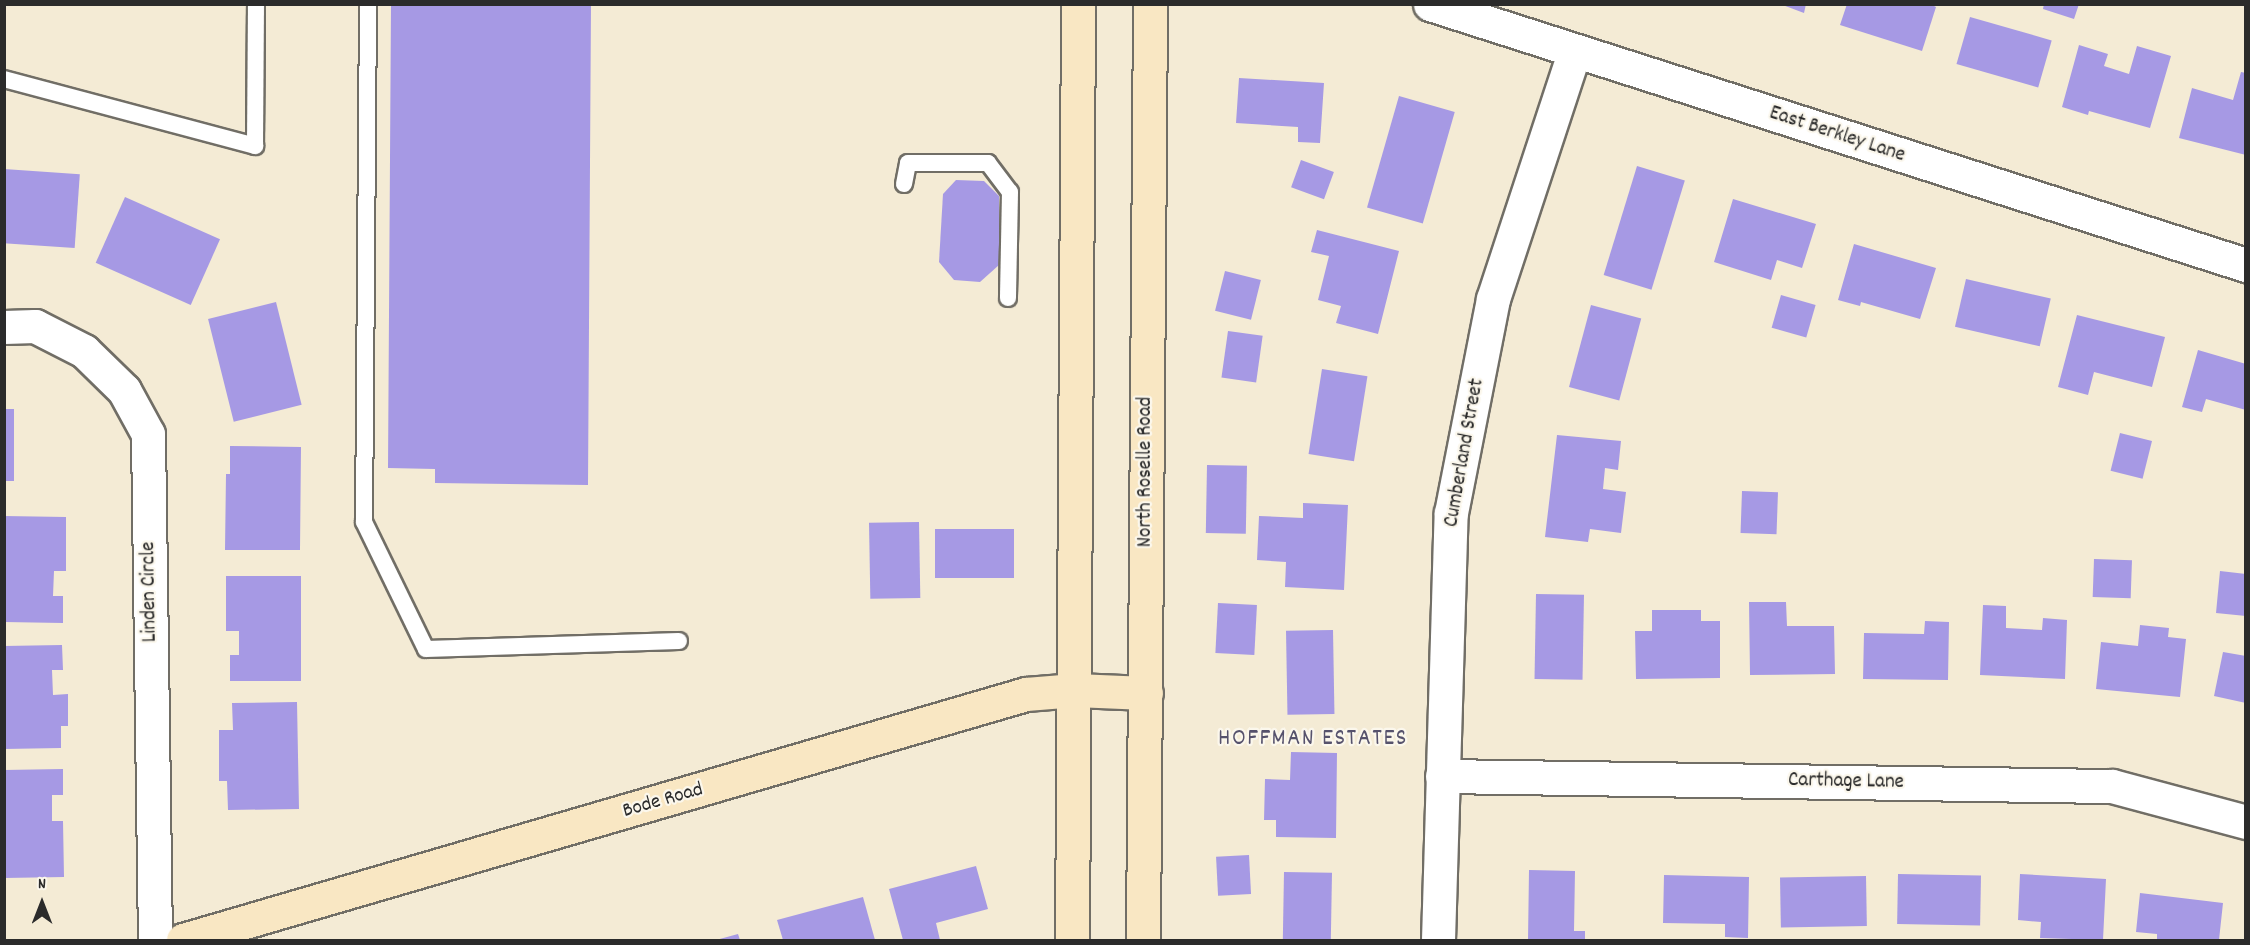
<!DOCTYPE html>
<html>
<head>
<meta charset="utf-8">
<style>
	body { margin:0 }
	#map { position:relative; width:2250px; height:945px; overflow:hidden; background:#f4ebd5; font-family:Dekko,sans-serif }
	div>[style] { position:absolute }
	.building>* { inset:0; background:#a699e4; transform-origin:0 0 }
	.roads { filter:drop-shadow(2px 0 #716e66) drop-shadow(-2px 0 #716e66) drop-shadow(0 2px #716e66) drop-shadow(0 -2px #716e66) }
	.lane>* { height:16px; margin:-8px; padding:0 8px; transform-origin:8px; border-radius:8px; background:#fff }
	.street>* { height:33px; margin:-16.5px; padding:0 16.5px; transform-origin:16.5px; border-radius:16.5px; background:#fff }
	.secondary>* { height:33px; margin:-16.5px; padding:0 16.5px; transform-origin:16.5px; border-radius:16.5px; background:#f9e7c3 }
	span { translate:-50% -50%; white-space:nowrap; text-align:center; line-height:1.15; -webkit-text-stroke:4.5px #fbf7ec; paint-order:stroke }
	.street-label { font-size:21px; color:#2b2b2b }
	.quarter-label { font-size:24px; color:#56526c; letter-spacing:1.5px }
	.frame { position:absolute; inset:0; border:6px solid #2b2b2b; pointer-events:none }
	.north { position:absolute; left:12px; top:873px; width:60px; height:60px; -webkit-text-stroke:4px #fbf7ec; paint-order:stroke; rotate:0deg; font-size:16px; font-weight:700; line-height:24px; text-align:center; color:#2b2b2b }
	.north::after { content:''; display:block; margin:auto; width:21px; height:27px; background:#2b2b2b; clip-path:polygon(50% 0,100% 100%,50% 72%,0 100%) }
</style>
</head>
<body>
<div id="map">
	<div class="building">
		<div style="clip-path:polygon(391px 4px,591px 4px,588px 485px,435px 483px,435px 469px,388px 468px)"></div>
		<div style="clip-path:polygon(1780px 4px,1806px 4px,1804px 13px)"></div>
		<div style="clip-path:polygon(1847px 4px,1930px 4px,1936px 7px,1922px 51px,1840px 25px)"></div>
		<div style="clip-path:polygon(2044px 4px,2079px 4px,2074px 19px,2043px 9px)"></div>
		<div style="left:1970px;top:17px;width:85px;height:49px;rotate:16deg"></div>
		<div style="clip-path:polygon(2079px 45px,2108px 54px,2104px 66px,2129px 74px,2137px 46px,2171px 56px,2150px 128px,2089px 111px,2088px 115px,2062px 107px)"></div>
		<div style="clip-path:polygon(2241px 72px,2246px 73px,2246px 155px,2179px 138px,2192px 88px,2233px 100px)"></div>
		<div style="clip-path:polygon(1239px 78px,1324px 83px,1320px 143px,1298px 142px,1298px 127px,1236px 123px)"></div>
		<div style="left:1399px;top:96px;width:58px;height:116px;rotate:16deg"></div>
		<div style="left:1301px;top:160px;width:35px;height:29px;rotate:20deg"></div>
		<div style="left:1637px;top:166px;width:50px;height:114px;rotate:17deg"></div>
		<div style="left:4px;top:169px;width:76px;height:74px;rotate:4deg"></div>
		<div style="clip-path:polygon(956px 180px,984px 181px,999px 196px,999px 265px,980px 282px,954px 280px,939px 262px,943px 194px)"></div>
		<div style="left:125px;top:197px;width:104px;height:72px;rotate:24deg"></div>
		<div style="clip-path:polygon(1733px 199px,1816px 224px,1802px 268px,1777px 260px,1771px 280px,1714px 262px)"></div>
		<div style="clip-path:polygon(1317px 230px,1399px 251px,1378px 334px,1336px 323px,1341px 306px,1318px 300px,1329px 256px,1311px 252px)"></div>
		<div style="clip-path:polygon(1854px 244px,1936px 268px,1920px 319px,1861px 302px,1860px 306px,1838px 300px)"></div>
		<div style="left:1225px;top:271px;width:37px;height:41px;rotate:14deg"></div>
		<div style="left:1966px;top:279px;width:87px;height:49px;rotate:13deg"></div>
		<div style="left:1781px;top:295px;width:36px;height:34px;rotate:16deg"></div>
		<div style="left:276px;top:302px;width:106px;height:70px;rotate:76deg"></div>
		<div style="left:1591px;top:305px;width:52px;height:85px;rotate:15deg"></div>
		<div style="clip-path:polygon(2077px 315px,2165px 337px,2152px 387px,2094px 372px,2088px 395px,2058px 387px)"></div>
		<div style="left:1228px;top:331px;width:35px;height:47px;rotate:8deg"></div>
		<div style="clip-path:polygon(2198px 350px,2246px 364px,2246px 410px,2206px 399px,2202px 412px,2182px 407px)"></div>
		<div style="left:1322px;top:369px;width:46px;height:86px;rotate:9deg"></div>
		<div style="left:4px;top:409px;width:10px;height:72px"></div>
		<div style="left:2120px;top:433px;width:33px;height:39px;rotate:14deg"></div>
		<div style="clip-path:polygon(1557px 435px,1621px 441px,1618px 470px,1605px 468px,1603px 489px,1626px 492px,1621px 533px,1590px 529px,1588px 542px,1545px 537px)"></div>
		<div style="clip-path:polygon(230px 446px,301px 447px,300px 550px,225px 550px,226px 474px,230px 474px)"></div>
		<div style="left:1207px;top:465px;width:40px;height:68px;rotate:1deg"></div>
		<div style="left:1742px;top:491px;width:36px;height:42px;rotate:2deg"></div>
		<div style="clip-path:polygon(1303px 503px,1348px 505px,1344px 590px,1285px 587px,1286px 562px,1257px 560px,1259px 516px,1303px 518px)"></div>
		<div style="clip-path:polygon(4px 516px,66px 517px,66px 571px,54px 571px,53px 596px,63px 596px,63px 623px,4px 622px)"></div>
		<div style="left:919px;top:522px;width:76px;height:50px;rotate:89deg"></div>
		<div style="left:1014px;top:529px;width:49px;height:79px;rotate:90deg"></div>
		<div style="left:2094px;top:559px;width:38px;height:38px;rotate:2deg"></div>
		<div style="clip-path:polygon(2220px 571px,2246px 574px,2246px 616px,2216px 613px)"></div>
		<div style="clip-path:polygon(226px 576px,301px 576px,301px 681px,230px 681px,230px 655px,239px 655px,239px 631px,226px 631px)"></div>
		<div style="left:1536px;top:594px;width:48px;height:85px;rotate:1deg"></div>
		<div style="clip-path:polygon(1749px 602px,1786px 602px,1787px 626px,1834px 626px,1835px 674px,1750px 675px)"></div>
		<div style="left:1218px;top:603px;width:39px;height:50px;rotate:3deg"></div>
		<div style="clip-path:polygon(1983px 605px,2006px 606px,2006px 628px,2042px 630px,2043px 618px,2067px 620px,2065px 679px,1980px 675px)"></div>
		<div style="clip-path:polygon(1652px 610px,1701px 610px,1701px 621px,1720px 621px,1720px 678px,1636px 679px,1635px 631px,1652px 631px)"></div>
		<div style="clip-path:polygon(1925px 621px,1949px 622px,1948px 680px,1863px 679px,1864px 633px,1924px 634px)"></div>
		<div style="clip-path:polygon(2140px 625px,2169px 628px,2168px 637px,2186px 639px,2180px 697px,2096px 689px,2101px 642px,2138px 646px)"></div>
		<div style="left:1333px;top:630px;width:84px;height:47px;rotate:89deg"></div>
		<div style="clip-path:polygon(62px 645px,63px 670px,52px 670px,53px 695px,68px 694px,68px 726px,61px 726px,61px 748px,4px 749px,4px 646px)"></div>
		<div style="clip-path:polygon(2223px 652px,2246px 656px,2246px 703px,2214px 696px)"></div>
		<div style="clip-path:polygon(297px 702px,299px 809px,228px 810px,227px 781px,219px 781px,219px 730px,233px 730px,232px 703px)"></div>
		<div style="clip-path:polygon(1291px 752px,1337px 753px,1336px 838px,1276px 837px,1276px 820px,1264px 820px,1265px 779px,1290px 780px)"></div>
		<div style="clip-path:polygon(63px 769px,63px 795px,52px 795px,52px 821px,63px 821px,64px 877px,4px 878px,4px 770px)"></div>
		<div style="left:1249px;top:855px;width:39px;height:33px;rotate:87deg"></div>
		<div style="clip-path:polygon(976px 866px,988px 909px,936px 923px,940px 940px,903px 940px,889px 889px)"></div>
		<div style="clip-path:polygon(1529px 870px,1575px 871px,1574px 931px,1585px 931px,1585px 940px,1528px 940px)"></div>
		<div style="left:1284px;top:872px;width:48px;height:68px;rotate:1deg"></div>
		<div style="left:1898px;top:874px;width:83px;height:50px;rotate:1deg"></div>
		<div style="clip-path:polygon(2020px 874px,2106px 879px,2103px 940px,2040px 938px,2041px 922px,2018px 920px)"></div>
		<div style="clip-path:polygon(1664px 875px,1749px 877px,1748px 938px,1725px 937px,1725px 924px,1663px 923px)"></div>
		<div style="left:1866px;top:876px;width:50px;height:86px;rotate:89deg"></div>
		<div style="clip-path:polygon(2140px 893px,2223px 903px,2219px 940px,2157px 940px,2157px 934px,2136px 932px)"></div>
		<div style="clip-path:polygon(863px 897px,875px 940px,783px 940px,777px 920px)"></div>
		<div style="clip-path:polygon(738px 934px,740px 940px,716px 940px)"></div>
	</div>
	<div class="roads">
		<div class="lane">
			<div style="left:368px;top:4px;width:518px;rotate:90.44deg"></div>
			<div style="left:364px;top:522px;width:141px;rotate:64deg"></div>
			<div style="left:426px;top:649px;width:253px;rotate:-1.8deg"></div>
			<div style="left:4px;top:79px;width:260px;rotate:14.9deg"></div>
			<div style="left:255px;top:146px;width:142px;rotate:-89.6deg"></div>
			<div style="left:904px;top:184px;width:21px;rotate:-79deg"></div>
			<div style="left:908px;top:163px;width:80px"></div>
			<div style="left:988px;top:163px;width:36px;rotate:53deg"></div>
			<div style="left:1010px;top:192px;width:106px;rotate:91.1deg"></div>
		</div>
		<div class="street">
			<div style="left:1430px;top:4px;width:857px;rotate:17.74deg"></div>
			<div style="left:4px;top:327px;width:31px;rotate:-2deg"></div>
			<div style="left:35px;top:326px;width:55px;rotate:27deg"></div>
			<div style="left:84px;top:351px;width:56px;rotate:44.3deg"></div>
			<div style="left:124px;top:390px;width:50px;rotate:61.4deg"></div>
			<div style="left:148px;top:434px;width:506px;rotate:89.21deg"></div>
			<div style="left:1442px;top:776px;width:670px;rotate:0.86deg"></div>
			<div style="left:2112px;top:786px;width:139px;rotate:15deg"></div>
			<div style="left:1438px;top:940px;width:427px;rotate:-88.3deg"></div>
			<div style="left:1451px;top:513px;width:218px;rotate:-78.9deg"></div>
			<div style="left:1493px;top:299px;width:260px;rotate:-71.8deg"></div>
		</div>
		<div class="secondary">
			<div style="left:183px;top:940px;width:878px;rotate:-16.27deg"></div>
			<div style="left:1026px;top:694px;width:49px;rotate:-4.7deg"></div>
			<div style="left:1075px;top:690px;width:71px;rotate:2.4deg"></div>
			<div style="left:1072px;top:940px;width:936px;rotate:-89.63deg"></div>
			<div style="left:1143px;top:940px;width:936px;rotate:-89.57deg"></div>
		</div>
	</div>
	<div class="street-label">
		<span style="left:1837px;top:135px;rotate:18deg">East Berkley Lane</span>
		<span style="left:1465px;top:453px;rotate:-80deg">Cumberland Street</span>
		<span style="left:1146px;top:472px;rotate:-90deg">North Roselle Road</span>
		<span style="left:150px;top:592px;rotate:-91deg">Linden Circle</span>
		<span style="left:1846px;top:782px;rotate:1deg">Carthage Lane</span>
		<span style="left:663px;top:801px;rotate:-16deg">Bode Road</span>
	</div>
	<div class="quarter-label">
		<span style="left:1313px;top:740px">HOFFMAN ESTATES</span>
	</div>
	<div class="frame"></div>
	<div class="north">N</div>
</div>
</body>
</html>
